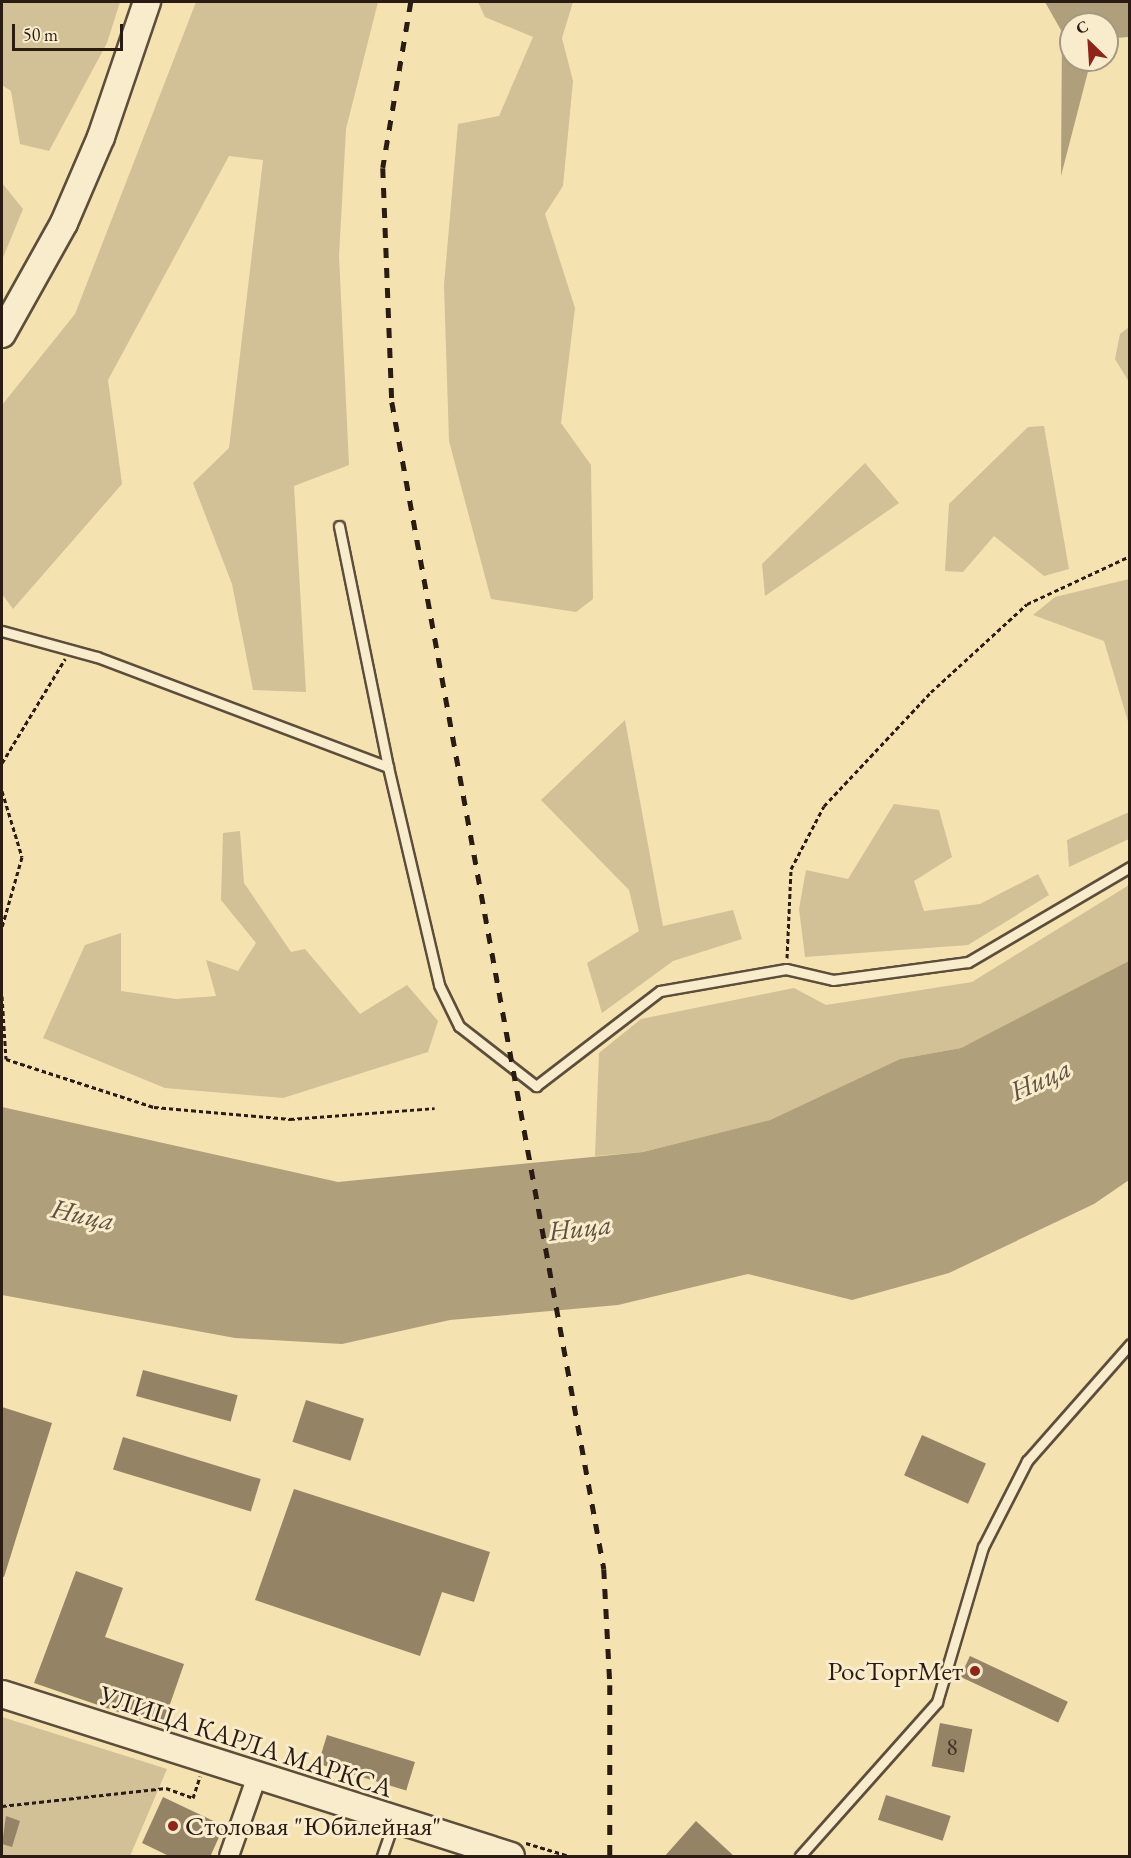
<!DOCTYPE html>
<html>
<head>
<meta charset="utf-8">
<style>
	body { margin:0 }
	#map { position:relative; width:1131px; height:1858px; overflow:hidden; background:#f4e2b1; font-family:"EB Garamond",serif }
	div>[style] { position:absolute }
	.green>* { inset:0; background:#d2c096 }
	.water>* { inset:0; background:#b09f7b }
	.building>* { inset:0; background:#948365; transform-origin:0 0 }
	.path>* { height:3px; margin-top:-1.5px; transform-origin:0; background:repeating-linear-gradient(90deg,#2b1c13 0 4.5px,transparent 0 7.5px) }
	.roads { filter:drop-shadow(2px 0 #5d4e3a) drop-shadow(-2px 0 #5d4e3a) drop-shadow(0 2px #5d4e3a) drop-shadow(0 -2px #5d4e3a) }
	.lane>* { height:9px; margin:-4.5px; padding:0 4.5px; transform-origin:4.5px; border-radius:4.5px; background:#f8eccc }
	.street>* { height:18px; margin:-9px; padding:0 9px; transform-origin:9px; border-radius:9px; background:#f8eccc }
	.secondary>* { height:26px; margin:-13px; padding:0 13px; transform-origin:13px; border-radius:13px; background:#f8eccc }
	.rail>* { height:4.5px; margin-top:-2.25px; transform-origin:0; background:repeating-linear-gradient(90deg,#2b1c13 0 10px,transparent 0 20px) }
	.dots>* { width:16px; height:16px; translate:-50% -50%; box-sizing:border-box; border:3px solid #f8eccc; border-radius:50% }
	span { translate:-50% -50%; white-space:nowrap; text-align:center; line-height:1.15; -webkit-text-stroke:6px #f8eccc; paint-order:stroke }
	.number-label { font-size:24px; color:#453628 }
	.number-label span { -webkit-text-stroke-width:0 }
	.poi-label { font-size:27px; color:#2b1c13 }
	.right { translate:-100% -50%; text-align:right }
	.left { translate:0 -50%; text-align:left }
	.street-label { font-size:27px; color:#2b1c13 }
	.water-label { font-size:28px; color:#60503d; font-style:italic }
	.frame { position:absolute; inset:0; border:3px solid #2b1c13; pointer-events:none }
	.north { position:absolute; left:1059px; top:12px; width:60px; height:60px; box-sizing:border-box; background:#f8eccc; border:2px solid #a69982; border-radius:50%; rotate:335deg; font-size:16px; font-weight:700; line-height:24px; text-align:center; color:#2b1c13 }
	.north::after { content:''; display:block; margin:auto; width:21px; height:27px; background:#8f2418; clip-path:polygon(50% 0,100% 100%,50% 72%,0 100%) }
	.scale { position:absolute; left:12px; top:24px; width:111px; height:27px; box-sizing:border-box; border:3px solid #2b1c13; border-top:0; padding-left:8px; font-size:18px; line-height:21px; white-space:nowrap; color:#2b1c13; -webkit-text-stroke:4px #f8eccc; paint-order:stroke }
</style>
</head>
<body>
<div id="map">
	<div class="green">
		<div style="clip-path:polygon(2px 2px,120px 2px,107px 43px,49px 151px,20px 144px,11px 91px,2px 85px)"></div>
		<div style="clip-path:polygon(196px 2px,378px 2px,346px 129px,339px 256px,349px 465px,294px 486px,306px 692px,253px 690px,232px 584px,193px 483px,229px 448px,263px 160px,229px 156px,108px 380px,122px 484px,13px 609px,2px 594px,2px 405px,75px 314px)"></div>
		<div style="clip-path:polygon(478px 2px,573px 2px,562px 38px,573px 81px,563px 186px,545px 214px,575px 308px,561px 423px,591px 465px,593px 599px,576px 612px,491px 599px,449px 441px,444px 285px,458px 124px,499px 116px,533px 37px,485px 17px)"></div>
		<div style="clip-path:polygon(2px 183px,23px 209px,2px 260px)"></div>
		<div style="clip-path:polygon(1129px 327px,1129px 382px,1115px 359px,1120px 334px)"></div>
		<div style="clip-path:polygon(1044px 426px,1069px 569px,1044px 576px,994px 536px,963px 572px,945px 571px,949px 504px,1028px 427px)"></div>
		<div style="clip-path:polygon(865px 463px,899px 503px,765px 596px,762px 564px)"></div>
		<div style="clip-path:polygon(1129px 579px,1130px 579px,1129px 725px,1104px 641px,1033px 615px,1055px 597px)"></div>
		<div style="clip-path:polygon(625px 720px,663px 926px,733px 910px,742px 939px,673px 961px,602px 1013px,587px 963px,639px 931px,629px 890px,541px 800px)"></div>
		<div style="clip-path:polygon(894px 804px,939px 810px,952px 857px,914px 881px,924px 911px,980px 904px,1038px 874px,1049px 895px,968px 945px,805px 957px,799px 909px,806px 870px,848px 879px)"></div>
		<div style="clip-path:polygon(1129px 812px,1129px 839px,1069px 867px,1067px 840px)"></div>
		<div style="clip-path:polygon(240px 831px,244px 883px,291px 952px,305px 949px,360px 1014px,407px 985px,438px 1021px,428px 1052px,283px 1098px,165px 1088px,43px 1038px,85px 945px,121px 933px,121px 991px,176px 999px,216px 996px,206px 960px,238px 971px,256px 943px,221px 900px,223px 833px)"></div>
		<div style="clip-path:polygon(1129px 885px,1129px 961px,1031px 1014px,961px 1048px,900px 1059px,770px 1120px,643px 1152px,595px 1156px,599px 1053px,641px 1019px,794px 988px,826px 1005px,972px 982px)"></div>
		<div style="clip-path:polygon(2px 1717px,167px 1769px,130px 1856px,2px 1856px)"></div>
	</div>
	<div class="water">
		<div style="clip-path:polygon(1045px 2px,1129px 2px,1129px 37px,1115px 38px,1107px 45px,1107px 24px,1071px 24px,1071px 60px,1091px 60px,1061px 176px,1062px 32px)"></div>
		<div style="clip-path:polygon(1129px 961px,1129px 1180px,1094px 1204px,949px 1273px,852px 1300px,748px 1274px,618px 1305px,450px 1320px,342px 1344px,235px 1338px,2px 1295px,2px 1107px,338px 1182px,643px 1152px,770px 1120px,900px 1059px,961px 1048px)"></div>
	</div>
	<div class="building">
		<div style="left:143px;top:1370px;width:98px;height:27px;rotate:15deg"></div>
		<div style="left:306px;top:1400px;width:61px;height:44px;rotate:18deg"></div>
		<div style="clip-path:polygon(2px 1407px,52px 1423px,4px 1577px,2px 1576px)"></div>
		<div style="left:922px;top:1435px;width:70px;height:44px;rotate:24deg"></div>
		<div style="left:123px;top:1437px;width:144px;height:34px;rotate:17deg"></div>
		<div style="clip-path:polygon(294px 1489px,490px 1552px,474px 1602px,442px 1592px,420px 1656px,255px 1600px)"></div>
		<div style="clip-path:polygon(76px 1571px,123px 1588px,105px 1637px,184px 1664px,162px 1727px,34px 1683px)"></div>
		<div style="left:970px;top:1656px;width:108px;height:23px;rotate:25deg"></div>
		<div style="left:940px;top:1723px;width:33px;height:44px;rotate:11deg"></div>
		<div style="left:327px;top:1735px;width:92px;height:30px;rotate:17deg"></div>
		<div style="left:886px;top:1795px;width:68px;height:26px;rotate:18deg"></div>
		<div style="clip-path:polygon(163px 1797px,224px 1826px,210px 1857px,171px 1857px,142px 1843px)"></div>
		<div style="clip-path:polygon(6px 1816px,20px 1821px,12px 1847px,2px 1844px)"></div>
		<div style="clip-path:polygon(696px 1821px,735px 1857px,664px 1857px)"></div>
	</div>
	<div class="path">
		<div style="left:2px;top:763px;width:122px;rotate:-58.8deg"></div>
		<div style="left:2px;top:791px;width:69px;rotate:73.1deg"></div>
		<div style="left:22px;top:857px;width:73px;rotate:105.9deg"></div>
		<div style="left:787px;top:958px;width:89px;rotate:-87.4deg"></div>
		<div style="left:791px;top:869px;width:71px;rotate:-62.4deg"></div>
		<div style="left:824px;top:806px;width:156px;rotate:-46.8deg"></div>
		<div style="left:931px;top:692px;width:130px;rotate:-42.5deg"></div>
		<div style="left:1027px;top:604px;width:114px;rotate:-25deg"></div>
		<div style="left:2px;top:996px;width:63px;rotate:86.4deg"></div>
		<div style="left:6px;top:1059px;width:156px;rotate:18deg"></div>
		<div style="left:154px;top:1107px;width:137px;rotate:5deg"></div>
		<div style="left:290px;top:1119px;width:145px;rotate:-4.3deg"></div>
		<div style="left:2px;top:1806px;width:165px;rotate:-6.3deg"></div>
		<div style="left:166px;top:1788px;width:29px;rotate:20deg"></div>
		<div style="left:193px;top:1798px;width:23px;rotate:-72deg"></div>
		<div style="left:526px;top:1843px;width:45px;rotate:16.8deg"></div>
	</div>
	<div class="roads">
		<div class="lane">
			<div style="left:339px;top:526px;width:246px;rotate:78.5deg"></div>
			<div style="left:2px;top:631px;width:98px;rotate:15.3deg"></div>
			<div style="left:97px;top:657px;width:311px;rotate:20.7deg"></div>
			<div style="left:388px;top:767px;width:224px;rotate:76.8deg"></div>
			<div style="left:439px;top:985px;width:46px;rotate:64deg"></div>
			<div style="left:459px;top:1026px;width:98px;rotate:37.9deg"></div>
			<div style="left:536px;top:1086px;width:156px;rotate:-37.5deg"></div>
			<div style="left:660px;top:991px;width:128px;rotate:-9.9deg"></div>
			<div style="left:786px;top:969px;width:48px;rotate:13.2deg"></div>
			<div style="left:833px;top:980px;width:136px;rotate:-7.6deg"></div>
			<div style="left:968px;top:962px;width:188px;rotate:-30.4deg"></div>
			<div style="left:382px;top:1856px;width:36px;rotate:-71deg"></div>
			<div style="left:800px;top:1856px;width:206px;rotate:-48.3deg"></div>
			<div style="left:937px;top:1702px;width:162px;rotate:-73.5deg"></div>
			<div style="left:983px;top:1547px;width:97px;rotate:-62.9deg"></div>
			<div style="left:1027px;top:1461px;width:156px;rotate:-48.6deg"></div>
		</div>
		<div class="street">
			<div style="left:229px;top:1856px;width:85px;rotate:-70.7deg"></div>
		</div>
		<div class="secondary">
			<div style="left:2px;top:334px;width:127px;rotate:-60.8deg"></div>
			<div style="left:64px;top:223px;width:94px;rotate:-66.7deg"></div>
			<div style="left:101px;top:137px;width:143px;rotate:-71.2deg"></div>
			<div style="left:2px;top:1694px;width:534px;rotate:17.65deg"></div>
		</div>
	</div>
	<div class="rail">
		<div style="left:411px;top:2px;width:168px;rotate:99.6deg"></div>
		<div style="left:383px;top:168px;width:234px;rotate:87.8deg"></div>
		<div style="left:392px;top:402px;width:1186px;rotate:79.7deg"></div>
		<div style="left:604px;top:1569px;width:116px;rotate:87deg"></div>
		<div style="left:610px;top:1685px;width:171px;rotate:90deg"></div>
	</div>
	<div class="dots">
		<div style="left:975px;top:1671px;background:#8f2418"></div>
		<div style="left:173px;top:1826px;background:#8f2418"></div>
	</div>
	<div class="number-label">
		<span style="left:952px;top:1747px">8</span>
	</div>
	<div class="poi-label">
		<span class="right" style="left:963px;top:1671px">РосТоргМет</span>
		<span class="left" style="left:185px;top:1826px">Столовая "Юбилейная"</span>
	</div>
	<div class="street-label">
		<span style="left:246px;top:1741px;rotate:18deg">УЛИЦА КАРЛА МАРКСА</span>
	</div>
	<div class="water-label">
		<span style="left:1040px;top:1079px;rotate:-25deg">Ница</span>
		<span style="left:83px;top:1214px;rotate:12deg">Ница</span>
		<span style="left:580px;top:1227px;rotate:-7deg">Ница</span>
	</div>
	<div class="frame"></div>
	<div class="north">С</div>
	<div class="scale">50 m</div>
</div>
</body>
</html>
